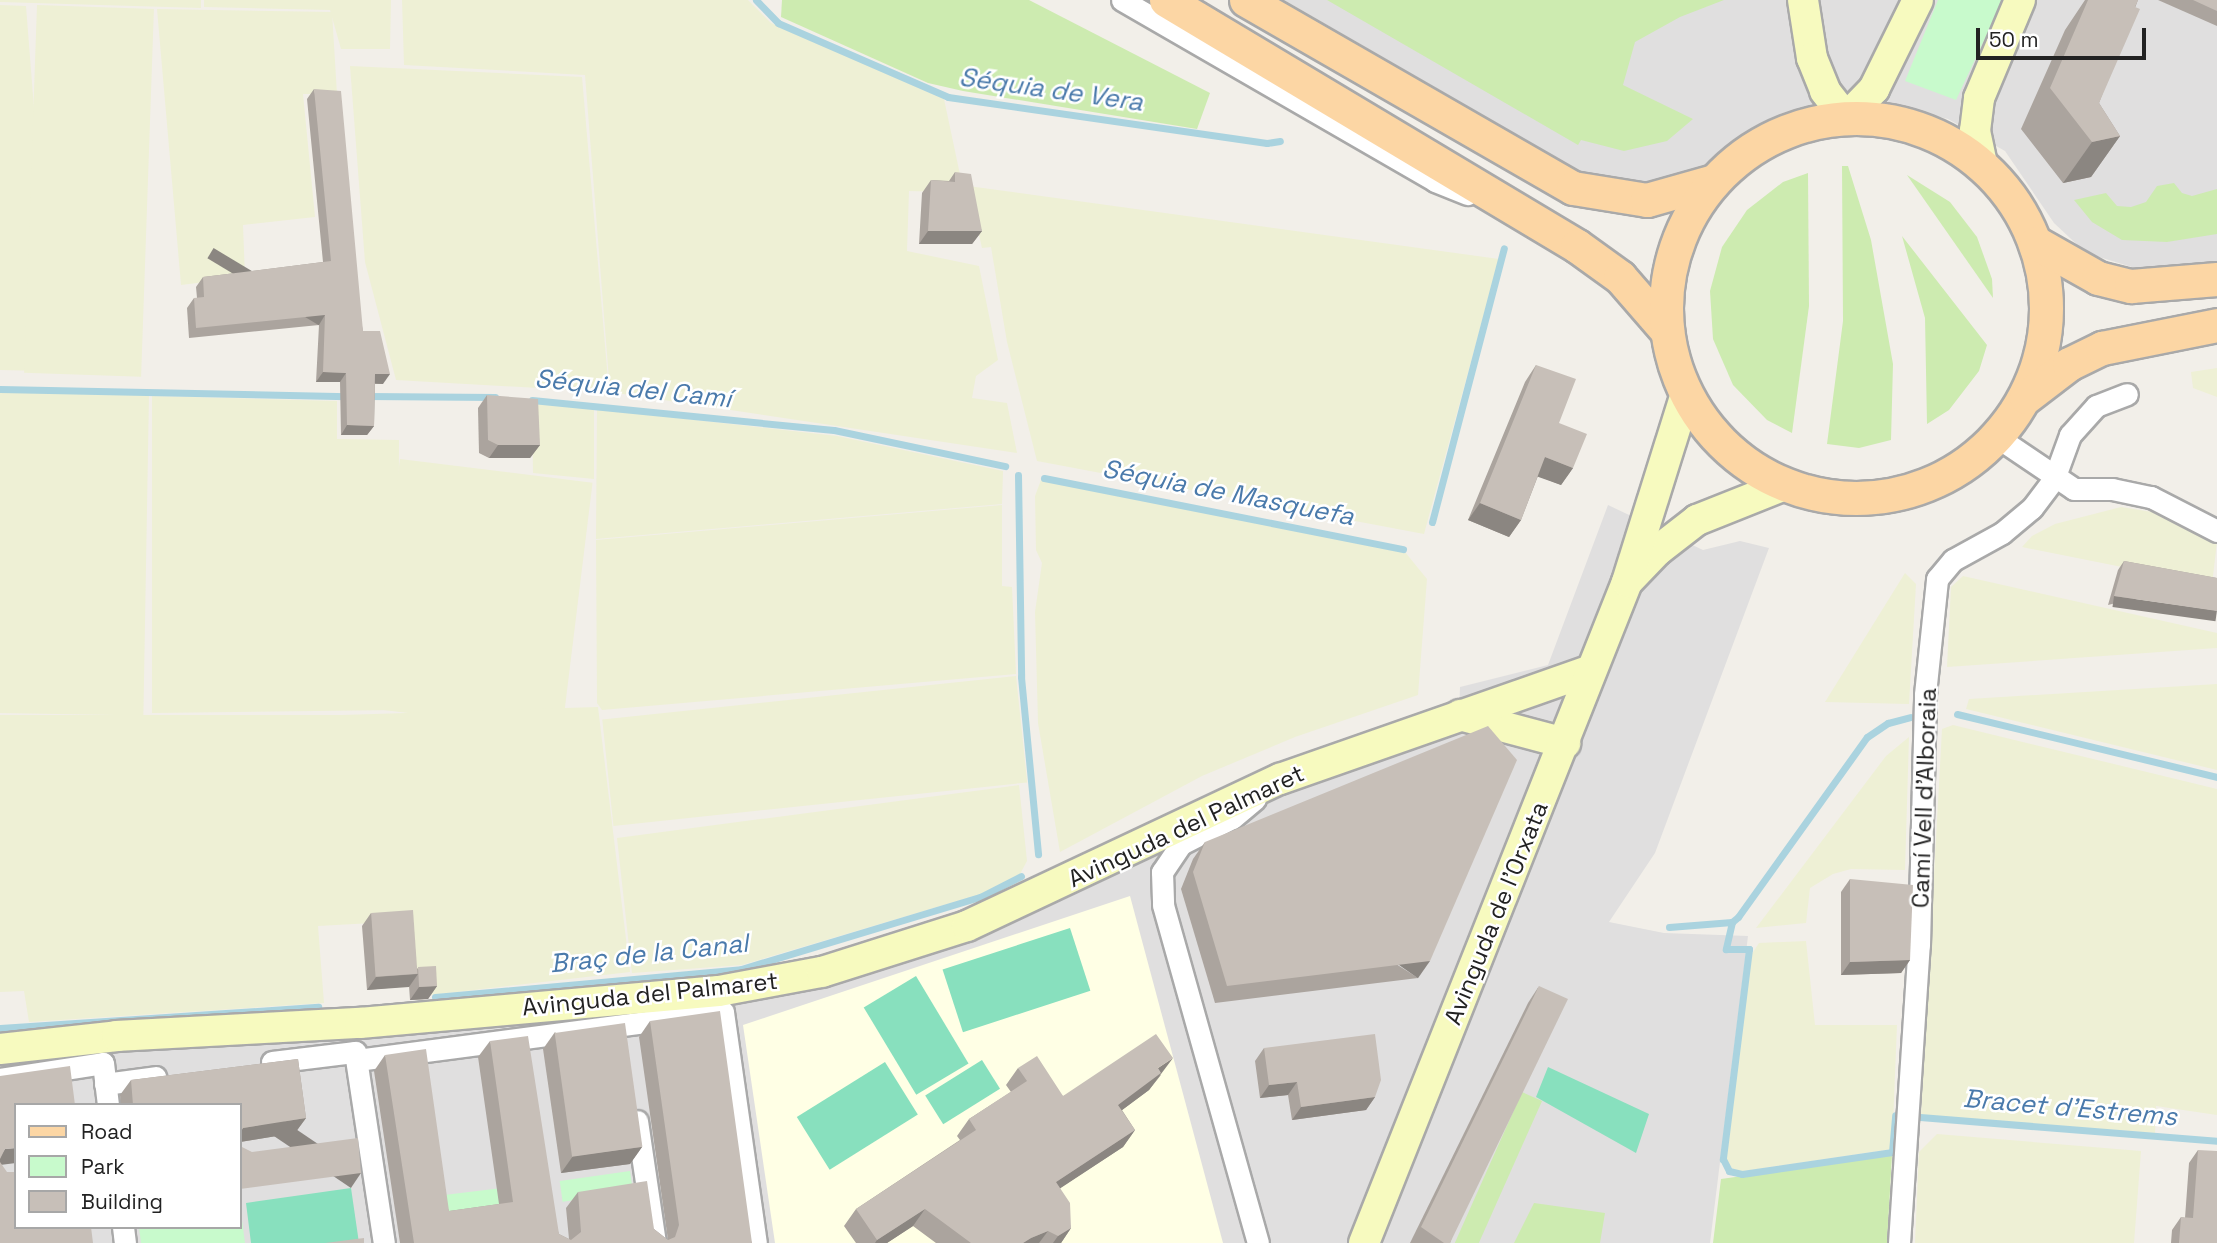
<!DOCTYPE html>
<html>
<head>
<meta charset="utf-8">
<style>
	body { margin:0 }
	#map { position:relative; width:2217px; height:1243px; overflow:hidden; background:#f2efe9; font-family:"Space Grotesk",sans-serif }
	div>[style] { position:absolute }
	.residential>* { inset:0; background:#e0dfdf }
	.education>* { inset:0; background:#ffffe5 }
	.farmland>* { inset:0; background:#eef0d5; transform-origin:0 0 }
	.grass>* { inset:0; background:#cdebb0; transform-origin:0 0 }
	.park>* { inset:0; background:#c8facc; transform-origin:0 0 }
	.pitch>* { inset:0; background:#88e0be; transform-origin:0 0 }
	.stream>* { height:7px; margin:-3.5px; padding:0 3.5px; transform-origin:3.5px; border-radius:3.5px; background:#aad3df }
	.roads { filter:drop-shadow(2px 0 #a9a9a9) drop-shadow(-2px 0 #a9a9a9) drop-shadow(0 2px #a9a9a9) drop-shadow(0 -2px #a9a9a9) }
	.street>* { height:21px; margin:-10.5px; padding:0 10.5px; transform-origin:10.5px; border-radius:10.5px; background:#fff }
	.secondary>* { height:30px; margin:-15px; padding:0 15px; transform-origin:15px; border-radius:15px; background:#f7fabf }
	.primary>* { height:33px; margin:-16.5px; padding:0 16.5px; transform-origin:16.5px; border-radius:16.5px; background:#fcd6a4 }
	.primary>.ring { margin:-16.5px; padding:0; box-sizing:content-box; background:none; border:33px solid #fcd6a4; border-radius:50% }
	.wall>* { inset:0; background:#aba49e }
	.shaded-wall>* { inset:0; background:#8b8681; transform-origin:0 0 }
	.building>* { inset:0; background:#c7bfb8; transform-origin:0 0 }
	span { translate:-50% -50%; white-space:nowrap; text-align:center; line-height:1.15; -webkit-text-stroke:5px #fff; paint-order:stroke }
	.street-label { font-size:24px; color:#222 }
	.water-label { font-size:26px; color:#4a7aab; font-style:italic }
	.legend { position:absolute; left:14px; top:1103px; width:228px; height:126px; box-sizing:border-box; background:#fff; border:2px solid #a7a7a7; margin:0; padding:9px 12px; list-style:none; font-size:21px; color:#222 }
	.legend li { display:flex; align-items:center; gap:14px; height:35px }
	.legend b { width:35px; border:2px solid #a7a7a7 }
	.scale { position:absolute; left:1976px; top:28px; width:170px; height:32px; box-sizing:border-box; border:4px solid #222; border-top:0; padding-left:9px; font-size:21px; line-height:24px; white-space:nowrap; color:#222; -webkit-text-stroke:5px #fff; paint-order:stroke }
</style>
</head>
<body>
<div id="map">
	<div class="residential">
		<div style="clip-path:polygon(1284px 0,2217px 0,2217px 266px,2194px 270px,2135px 268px,2086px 253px,2054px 223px,2005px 151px,1948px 119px,1881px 102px,1811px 108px,1714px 162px,1650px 183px,1585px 174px)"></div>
		<div style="clip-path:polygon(evenodd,1608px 505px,1703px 550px,1740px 541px,1769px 548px,1655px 853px,1609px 922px,1664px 933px,1748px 936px,1710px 1243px,0 1243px,0 1049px,749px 974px,895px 938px,1026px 881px,1459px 715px,1460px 687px,1548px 665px,1608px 505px,16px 1105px,240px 1105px,240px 1227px,16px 1227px,16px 1105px)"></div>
	</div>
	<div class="education">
		<div style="clip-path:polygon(1130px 896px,1223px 1243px,775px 1243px,743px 1025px)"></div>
	</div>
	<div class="farmland">
		<div style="clip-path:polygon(0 0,201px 0,201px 8px,0 2px)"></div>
		<div style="clip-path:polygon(204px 0,391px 0,390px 49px,341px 49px,330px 10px,204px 7px)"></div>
		<div style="clip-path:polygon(402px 0,748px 0,771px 23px,944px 99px,962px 184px,944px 192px,909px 191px,907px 251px,979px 266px,998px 360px,976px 376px,972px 398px,1007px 403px,1017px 453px,610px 392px,585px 75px,404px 65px)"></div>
		<div style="clip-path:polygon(0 5px,26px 6px,53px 352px,51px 368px,44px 371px,0 370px)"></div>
		<div style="left:37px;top:5px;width:117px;height:368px;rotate:2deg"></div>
		<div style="clip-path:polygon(157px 9px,332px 12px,337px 94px,303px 94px,315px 217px,243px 225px,245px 277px,181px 285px)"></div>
		<div style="clip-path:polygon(350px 66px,582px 77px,609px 392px,396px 380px,365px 262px)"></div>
		<div style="clip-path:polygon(968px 186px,1499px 259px,1424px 534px,1037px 461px,1007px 342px,991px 247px,982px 248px)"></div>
		<div style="clip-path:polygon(2217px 368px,2217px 397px,2193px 388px,2191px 372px)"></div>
		<div style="left:0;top:392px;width:149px;height:321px;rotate:1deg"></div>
		<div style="clip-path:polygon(152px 396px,337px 401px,337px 439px,399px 440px,398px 710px,152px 713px)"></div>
		<div style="clip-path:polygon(532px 403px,594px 409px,594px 479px,533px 473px)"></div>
		<div style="clip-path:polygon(597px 409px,837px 436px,1003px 471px,1002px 504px,596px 539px)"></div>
		<div style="left:400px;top:459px;width:194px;height:251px;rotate:7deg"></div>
		<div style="clip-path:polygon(1041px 480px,1405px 552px,1427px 579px,1418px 695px,1295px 737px,1202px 776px,1060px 852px,1038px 723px,1035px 612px,1042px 563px,1036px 550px,1035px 496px)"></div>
		<div style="clip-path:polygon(1002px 505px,1002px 586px,1012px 587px,1016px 674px,602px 710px,597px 703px,596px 540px)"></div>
		<div style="clip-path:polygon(2121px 507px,2171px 515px,2217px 541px,2212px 585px,2022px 547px,2032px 536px,2055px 524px)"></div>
		<div style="clip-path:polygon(1905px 573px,1916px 584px,1909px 704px,1825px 702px)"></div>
		<div style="clip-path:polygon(1963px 576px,2217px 633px,2217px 648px,1947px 667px,1951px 587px)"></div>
		<div style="left:1016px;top:676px;width:107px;height:416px;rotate:84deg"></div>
		<div style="clip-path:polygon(2217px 684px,2217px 770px,1966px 709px,1969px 699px)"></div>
		<div style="clip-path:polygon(598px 707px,630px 972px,431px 995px,429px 970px,412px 970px,409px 921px,318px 926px,324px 1003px,29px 1022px,24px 991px,0 992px,0 715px,342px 715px)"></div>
		<div style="clip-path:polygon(1953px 725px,2217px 789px,2217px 1115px,2156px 1106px,2155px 1133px,1921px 1115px,1942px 729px)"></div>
		<div style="clip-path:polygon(1909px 737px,1905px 870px,1851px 869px,1833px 874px,1810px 888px,1806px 923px,1756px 928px,1886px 756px)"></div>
		<div style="clip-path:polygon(1019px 785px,1027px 861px,1020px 874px,981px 894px,742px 965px,632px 973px,617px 838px)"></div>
		<div style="clip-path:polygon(1806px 941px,1815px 1025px,1897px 1025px,1892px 1149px,1737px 1172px,1725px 1162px,1749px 958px,1759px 943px)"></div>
		<div style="clip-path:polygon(1937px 1134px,2141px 1151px,2134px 1243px,1915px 1243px,1919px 1152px)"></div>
	</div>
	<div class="grass">
		<div style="clip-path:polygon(782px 0,1029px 0,1210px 93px,1197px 129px,963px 91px,928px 83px,781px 17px)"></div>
		<div style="clip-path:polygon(1327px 0,1724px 0,1680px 17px,1635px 42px,1623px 85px,1693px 119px,1667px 141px,1624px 151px,1581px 140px,1578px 145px)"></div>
		<div style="clip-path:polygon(1842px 166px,1848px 166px,1871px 240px,1893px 364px,1891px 440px,1859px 448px,1827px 444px,1843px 321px)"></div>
		<div style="clip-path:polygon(1808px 173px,1809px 306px,1792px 433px,1767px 420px,1733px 385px,1713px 339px,1710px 291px,1722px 247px,1747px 210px,1783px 182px)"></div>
		<div style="clip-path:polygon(1907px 175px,1950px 202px,1977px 237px,1992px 279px,1993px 298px)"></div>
		<div style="clip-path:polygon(2174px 183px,2182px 193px,2192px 196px,2217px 189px,2217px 234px,2167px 242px,2122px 240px,2092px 222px,2074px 200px,2106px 193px,2117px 206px,2131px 207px,2146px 202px,2157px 186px)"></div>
		<div style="clip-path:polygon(1902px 236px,1987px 345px,1979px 371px,1949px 410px,1927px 424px,1925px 318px)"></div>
		<div style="left:1522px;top:1092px;width:22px;height:169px;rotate:24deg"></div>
		<div style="clip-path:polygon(1892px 1155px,1887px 1243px,1713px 1243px,1721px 1179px)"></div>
		<div style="clip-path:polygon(1534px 1203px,1605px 1213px,1600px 1243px,1514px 1243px)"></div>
	</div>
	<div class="park">
		<div style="clip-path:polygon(1938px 0,2003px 0,1956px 100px,1905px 81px)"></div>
		<div style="left:630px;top:1171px;width:21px;height:71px;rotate:82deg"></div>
		<div style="left:534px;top:1184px;width:23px;height:138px;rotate:83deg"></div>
		<div style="clip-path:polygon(240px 1205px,245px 1243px,141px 1243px,139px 1227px,240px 1227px)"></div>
	</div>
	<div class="pitch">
		<div style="left:1070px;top:928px;width:66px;height:134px;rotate:72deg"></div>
		<div style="left:916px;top:976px;width:102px;height:61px;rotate:59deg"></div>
		<div style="left:982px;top:1060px;width:34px;height:67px;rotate:58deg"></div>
		<div style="left:885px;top:1062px;width:62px;height:104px;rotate:58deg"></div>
		<div style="clip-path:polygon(1548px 1067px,1649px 1114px,1636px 1153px,1536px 1097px)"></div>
		<div style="clip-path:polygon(351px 1188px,359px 1243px,251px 1243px,246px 1203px)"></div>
	</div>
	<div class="stream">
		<div style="left:756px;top:0;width:32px;rotate:46deg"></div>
		<div style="left:778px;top:23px;width:185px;rotate:23.5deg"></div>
		<div style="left:948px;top:97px;width:322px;rotate:8.2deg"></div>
		<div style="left:1267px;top:143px;width:13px;rotate:-9deg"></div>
		<div style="left:0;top:389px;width:348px;rotate:1.2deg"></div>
		<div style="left:367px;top:396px;width:128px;rotate:0.4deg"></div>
		<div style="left:532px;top:400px;width:303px;rotate:5.7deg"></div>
		<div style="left:834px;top:430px;width:175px;rotate:11.9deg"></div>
		<div style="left:1018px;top:475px;width:202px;rotate:89.1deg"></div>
		<div style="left:1021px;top:677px;width:178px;rotate:84.5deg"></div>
		<div style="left:1044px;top:478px;width:366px;rotate:11.2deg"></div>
		<div style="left:1432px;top:522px;width:283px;rotate:-75.3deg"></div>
		<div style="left:1957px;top:714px;width:268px;rotate:13.6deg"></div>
		<div style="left:1732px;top:922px;width:28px;rotate:103deg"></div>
		<div style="left:1726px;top:949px;width:23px"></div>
		<div style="left:1749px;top:949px;width:212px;rotate:97.1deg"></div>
		<div style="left:1723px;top:1159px;width:13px;rotate:63deg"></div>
		<div style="left:1729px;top:1171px;width:13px;rotate:13deg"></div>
		<div style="left:1742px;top:1174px;width:152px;rotate:-8.3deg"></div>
		<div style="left:1892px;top:1152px;width:37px;rotate:-85deg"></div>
		<div style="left:1669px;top:927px;width:63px;rotate:-4.5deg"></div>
		<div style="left:1732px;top:922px;width:8px;rotate:-40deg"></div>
		<div style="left:1738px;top:917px;width:221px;rotate:-54.4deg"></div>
		<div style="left:1867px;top:737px;width:25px;rotate:-34deg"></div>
		<div style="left:1888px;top:723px;width:23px;rotate:-15deg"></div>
		<div style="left:435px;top:997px;width:307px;rotate:-5.2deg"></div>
		<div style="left:741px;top:969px;width:250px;rotate:-16.8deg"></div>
		<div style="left:980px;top:897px;width:46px;rotate:-27.1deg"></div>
		<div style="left:0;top:1028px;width:319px;rotate:-3.8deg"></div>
		<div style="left:1920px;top:1117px;width:298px;rotate:4.6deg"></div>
	</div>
	<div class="roads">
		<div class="street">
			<div style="left:1122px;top:0;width:362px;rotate:30deg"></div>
			<div style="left:1435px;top:181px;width:35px;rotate:22deg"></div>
			<div style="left:1997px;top:437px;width:93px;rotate:34deg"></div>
			<div style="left:2074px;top:489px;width:38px"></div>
			<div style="left:2112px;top:489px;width:40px;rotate:12deg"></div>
			<div style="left:2151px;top:497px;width:74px;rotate:27.3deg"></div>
			<div style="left:1255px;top:799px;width:30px;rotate:140deg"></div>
			<div style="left:1232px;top:818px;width:57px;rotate:153deg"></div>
			<div style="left:1181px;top:844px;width:34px;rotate:124deg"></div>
			<div style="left:1162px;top:872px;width:33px;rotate:88deg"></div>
			<div style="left:1163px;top:905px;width:351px;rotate:74.3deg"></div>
			<div style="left:357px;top:1060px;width:369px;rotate:-7.5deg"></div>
			<div style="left:723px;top:1012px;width:233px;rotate:81.9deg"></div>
			<div style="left:272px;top:1062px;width:84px;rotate:-6.9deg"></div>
			<div style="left:355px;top:1052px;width:193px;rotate:81.4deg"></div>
			<div style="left:0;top:1079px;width:104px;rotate:-8.8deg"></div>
			<div style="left:103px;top:1063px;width:42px;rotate:83.2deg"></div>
			<div style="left:105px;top:1084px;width:51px;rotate:-7.8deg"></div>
			<div style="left:637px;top:1121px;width:123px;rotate:81.6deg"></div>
			<div style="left:123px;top:1227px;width:16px;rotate:83deg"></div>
			<div style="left:1899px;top:1243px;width:299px;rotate:-86.2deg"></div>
			<div style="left:1919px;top:945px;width:251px;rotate:-88.6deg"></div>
			<div style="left:1925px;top:694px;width:116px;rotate:-84deg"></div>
			<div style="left:1937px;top:579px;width:25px;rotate:-50deg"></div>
			<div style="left:1953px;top:560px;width:56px;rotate:-28.9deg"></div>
			<div style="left:2002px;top:533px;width:39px;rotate:-40deg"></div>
			<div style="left:2032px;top:508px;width:36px;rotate:-53deg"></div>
			<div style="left:2054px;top:479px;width:47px;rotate:-70deg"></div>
			<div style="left:2070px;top:435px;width:39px;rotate:-48deg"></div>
			<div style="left:2096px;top:406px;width:33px;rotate:-21deg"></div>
		</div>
		<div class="secondary">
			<div style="left:1803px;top:0;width:59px;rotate:81.2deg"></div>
			<div style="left:1812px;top:58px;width:35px;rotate:68deg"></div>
			<div style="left:1825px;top:91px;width:33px;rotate:52deg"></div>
			<div style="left:1847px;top:117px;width:39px;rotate:-46deg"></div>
			<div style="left:1874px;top:89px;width:99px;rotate:-63.7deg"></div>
			<div style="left:1982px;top:164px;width:34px;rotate:-102deg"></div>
			<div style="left:1975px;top:131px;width:33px;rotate:-83deg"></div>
			<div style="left:1979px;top:98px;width:106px;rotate:-67.3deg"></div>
			<div style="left:1630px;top:579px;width:39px;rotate:-46deg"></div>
			<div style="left:1657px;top:551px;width:51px;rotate:-37.8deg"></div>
			<div style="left:1697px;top:520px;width:95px;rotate:-21.7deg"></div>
			<div style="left:1460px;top:715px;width:109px;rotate:14.9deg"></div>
			<div style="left:0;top:1049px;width:118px;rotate:-6.3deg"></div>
			<div style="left:117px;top:1036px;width:243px;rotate:-3.1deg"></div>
			<div style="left:360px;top:1023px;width:360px;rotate:-5.1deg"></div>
			<div style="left:719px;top:991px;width:105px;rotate:-10.5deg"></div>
			<div style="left:822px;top:972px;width:152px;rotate:-17.6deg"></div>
			<div style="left:967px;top:926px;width:346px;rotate:-25.2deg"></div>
			<div style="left:1280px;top:779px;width:330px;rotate:-19.3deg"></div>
			<div style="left:1364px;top:1243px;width:711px;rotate:-68.3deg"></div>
			<div style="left:1627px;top:582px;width:197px;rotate:-72.6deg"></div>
		</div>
		<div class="primary">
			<div style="left:1166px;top:0;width:479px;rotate:30.9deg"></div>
			<div style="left:1577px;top:246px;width:53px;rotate:35.8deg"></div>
			<div style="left:1620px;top:277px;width:72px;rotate:49deg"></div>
			<div style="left:1246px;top:0;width:377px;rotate:29.9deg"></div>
			<div style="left:1573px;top:188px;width:75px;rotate:9.2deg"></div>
			<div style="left:1647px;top:200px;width:70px;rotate:-15.8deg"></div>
			<div class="ring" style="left:1666px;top:118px;width:347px;height:347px"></div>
			<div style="left:2036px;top:243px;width:71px;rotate:29.4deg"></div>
			<div style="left:2098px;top:278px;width:34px;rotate:14deg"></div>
			<div style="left:2131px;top:286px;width:86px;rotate:-4.7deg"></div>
			<div style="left:2026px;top:397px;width:54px;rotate:-37.5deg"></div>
			<div style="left:2069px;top:364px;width:37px;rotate:-26deg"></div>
			<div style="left:2102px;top:348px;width:117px;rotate:-11.3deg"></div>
		</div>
	</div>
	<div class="wall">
		<div style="clip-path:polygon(2085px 0,2138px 0,2099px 103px,2120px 136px,2091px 177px,2063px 183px,2021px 129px,2065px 30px)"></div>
		<div style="clip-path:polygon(2158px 0,2217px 0,2217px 26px)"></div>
		<div style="clip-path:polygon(314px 89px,363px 331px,383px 384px,375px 384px,374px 426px,367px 435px,341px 435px,340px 382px,316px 382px,319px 325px,189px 338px,187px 308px,194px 298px,197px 298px,196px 287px,203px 277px,323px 262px,307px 99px)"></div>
		<div style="clip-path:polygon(955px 172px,982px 231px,972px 244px,919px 244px,922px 193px,931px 180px,949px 181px)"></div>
		<div style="clip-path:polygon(1536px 365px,1573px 468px,1561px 485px,1538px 476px,1521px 520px,1509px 537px,1468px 520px,1525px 382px)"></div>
		<div style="clip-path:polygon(487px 395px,540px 445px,530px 458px,489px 458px,479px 453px,478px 408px)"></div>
		<div style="clip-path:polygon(2124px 561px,2217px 578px,2108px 605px,2118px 570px)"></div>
		<div style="clip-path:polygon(1205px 842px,1418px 978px,1215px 1003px,1181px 889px,1193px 859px)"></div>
		<div style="clip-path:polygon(1850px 879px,1910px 960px,1901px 973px,1841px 975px,1841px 892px)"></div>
		<div style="clip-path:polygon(371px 913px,417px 968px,437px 986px,428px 999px,410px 1000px,409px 986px,367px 990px,362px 926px)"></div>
		<div style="clip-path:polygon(1539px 986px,1450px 1243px,1410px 1243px,1528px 1003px)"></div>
		<div style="clip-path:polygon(650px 1021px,752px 1243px,400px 1243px,374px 1071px,385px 1055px,449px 1211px,499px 1204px,478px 1057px,490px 1041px,559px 1234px,569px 1239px,566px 1208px,578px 1192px,654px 1229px,668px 1240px,639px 1037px)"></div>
		<div style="clip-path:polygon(555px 1032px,642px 1147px,630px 1164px,561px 1173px,543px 1049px)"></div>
		<div style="clip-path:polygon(1264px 1048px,1375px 1097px,1366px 1110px,1292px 1120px,1288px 1095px,1260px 1098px,1255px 1061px)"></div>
		<div style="clip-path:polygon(298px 1059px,306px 1118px,295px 1133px,240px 1142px,240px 1105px,121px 1105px,120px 1095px,131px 1080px)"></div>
		<div style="clip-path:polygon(1018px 1068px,1063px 1096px,1161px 1075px,1149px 1090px,1122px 1110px,1135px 1130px,1123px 1147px,1060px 1188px,1071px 1228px,1061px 1243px,936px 1243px,913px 1226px,887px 1243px,856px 1243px,844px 1226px,856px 1209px,960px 1140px,957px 1136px,969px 1119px,1011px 1092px,1006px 1085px)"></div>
		<div style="clip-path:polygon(2198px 1150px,2217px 1243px,2171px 1243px,2172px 1230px,2181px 1217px,2185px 1218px,2189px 1163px)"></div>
	</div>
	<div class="shaded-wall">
		<div style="clip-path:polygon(2120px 136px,2091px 177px,2063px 183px,2092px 142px)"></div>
		<div style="clip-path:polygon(928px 231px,982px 231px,972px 244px,919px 244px)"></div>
		<div style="left:325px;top:315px;width:12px;height:130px;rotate:121deg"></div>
		<div style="clip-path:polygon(323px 372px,346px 373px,340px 382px,316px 382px)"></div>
		<div style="clip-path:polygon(375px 374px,390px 374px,383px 384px,368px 383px)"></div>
		<div style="clip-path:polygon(347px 425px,374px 426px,367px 435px,341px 435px)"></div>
		<div style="clip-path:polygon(498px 445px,540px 445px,530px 458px,489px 458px)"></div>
		<div style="clip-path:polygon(1545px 457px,1573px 468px,1561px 485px,1533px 475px)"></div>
		<div style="clip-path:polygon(1480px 503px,1521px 520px,1509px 537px,1468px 520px)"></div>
		<div style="left:2114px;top:596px;width:104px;height:11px;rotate:8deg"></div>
		<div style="clip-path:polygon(1910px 960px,1901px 973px,1841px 975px,1850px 962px)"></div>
		<div style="left:1430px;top:961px;width:21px;height:205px;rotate:125deg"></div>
		<div style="clip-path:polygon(418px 974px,409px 987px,367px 990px,376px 977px)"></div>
		<div style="clip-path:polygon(437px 986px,428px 999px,410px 1000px,419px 987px)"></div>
		<div style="clip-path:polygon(1173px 1058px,1149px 1090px,1106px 1122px,1118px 1105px,1158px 1068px)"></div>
		<div style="clip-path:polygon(1297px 1082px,1288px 1095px,1260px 1098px,1269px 1085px)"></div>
		<div style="clip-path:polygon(1375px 1097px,1366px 1110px,1292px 1120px,1301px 1107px)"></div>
		<div style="clip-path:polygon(306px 1118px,295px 1133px,240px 1142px,240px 1133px,243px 1128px)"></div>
		<div style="clip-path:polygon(1135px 1130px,1123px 1147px,1044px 1199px,1056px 1182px)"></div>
		<div style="clip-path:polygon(642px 1147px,630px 1164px,561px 1173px,573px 1156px)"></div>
		<div style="clip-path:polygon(16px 1148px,16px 1163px,0 1165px,0 1156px,5px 1149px)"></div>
		<div style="left:361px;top:1173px;width:18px;height:122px;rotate:124deg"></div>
		<div style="clip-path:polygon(925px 1209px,913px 1226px,887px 1243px,875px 1243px,877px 1240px)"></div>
		<div style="clip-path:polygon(1071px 1228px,1061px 1243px,1053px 1243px,1058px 1236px)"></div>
		<div style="clip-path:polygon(1048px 1231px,1039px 1243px,1023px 1243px,1031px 1238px)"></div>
	</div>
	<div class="building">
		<div style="clip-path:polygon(2088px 0,2138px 0,2135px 7px,2140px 9px,2099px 103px,2120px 136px,2092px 142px,2050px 88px)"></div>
		<div style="clip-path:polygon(2193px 0,2217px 0,2217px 11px)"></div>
		<div style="clip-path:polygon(314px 89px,341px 91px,363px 331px,380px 331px,390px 374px,375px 374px,374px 426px,347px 425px,346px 373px,323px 372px,325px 315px,196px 328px,194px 298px,204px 297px,203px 277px,331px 261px)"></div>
		<div style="clip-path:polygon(955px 172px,971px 174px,982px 231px,928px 231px,931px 180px,955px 182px)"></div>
		<div style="clip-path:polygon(1536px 365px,1576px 379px,1559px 423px,1587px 434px,1573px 468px,1545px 457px,1521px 520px,1480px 503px)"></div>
		<div style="clip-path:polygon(487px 395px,538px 399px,540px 445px,498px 445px,488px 440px)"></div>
		<div style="clip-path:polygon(2124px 561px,2217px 578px,2217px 611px,2114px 596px)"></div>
		<div style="clip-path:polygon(1488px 726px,1517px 760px,1430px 961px,1227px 986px,1193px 872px,1205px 842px)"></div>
		<div style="clip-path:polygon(1850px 879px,1913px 885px,1910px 960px,1850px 962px)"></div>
		<div style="left:413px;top:910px;width:64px;height:42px;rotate:86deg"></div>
		<div style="left:436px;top:966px;width:20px;height:18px;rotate:87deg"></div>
		<div style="clip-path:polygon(1539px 986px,1568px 999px,1450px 1243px,1444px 1243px,1421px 1227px)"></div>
		<div style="clip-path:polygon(720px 1011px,752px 1243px,414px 1243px,385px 1055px,426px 1049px,449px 1211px,513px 1202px,490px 1041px,528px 1036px,559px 1234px,571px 1240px,581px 1232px,578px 1192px,647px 1181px,654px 1229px,668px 1240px,675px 1237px,679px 1225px,650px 1021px)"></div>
		<div style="left:625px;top:1023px;width:125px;height:71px;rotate:82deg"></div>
		<div style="clip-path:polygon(1156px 1034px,1173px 1058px,1158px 1068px,1161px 1073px,1118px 1105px,1135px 1130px,1056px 1182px,1070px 1203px,1071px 1228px,1058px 1236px,1048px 1231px,1031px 1238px,1023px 1243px,971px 1243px,925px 1209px,877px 1240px,856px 1209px,976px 1130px,969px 1119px,1027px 1081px,1018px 1068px,1037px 1056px,1063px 1096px)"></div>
		<div style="clip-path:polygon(1375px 1034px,1381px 1080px,1375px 1097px,1301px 1107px,1297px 1082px,1269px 1085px,1264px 1048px)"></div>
		<div style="clip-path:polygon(298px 1059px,306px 1118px,243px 1128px,240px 1133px,240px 1105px,133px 1105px,131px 1080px)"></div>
		<div style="clip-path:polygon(70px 1066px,75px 1105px,16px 1105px,16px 1148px,5px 1149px,0 1159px,0 1076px)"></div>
		<div style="clip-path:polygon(358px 1138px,361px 1173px,240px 1189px,240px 1146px,252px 1152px)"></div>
		<div style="clip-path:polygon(2198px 1150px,2217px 1151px,2217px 1243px,2179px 1243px,2181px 1217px,2193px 1218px)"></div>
		<div style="clip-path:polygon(0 1162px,7px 1172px,16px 1172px,16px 1227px,91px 1227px,93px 1243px,0 1243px)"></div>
		<div style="clip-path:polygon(364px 1238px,364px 1243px,325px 1243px)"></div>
	</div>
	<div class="street-label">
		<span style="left:1924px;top:798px;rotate:-88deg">Camí Vell d'Alboraia</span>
		<span style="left:1186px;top:826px;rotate:-25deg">Avinguda del Palmaret</span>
		<span style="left:1496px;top:913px;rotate:-68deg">Avinguda de l'Orxata</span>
		<span style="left:650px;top:994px;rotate:-6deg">Avinguda del Palmaret</span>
	</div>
	<div class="water-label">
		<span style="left:1051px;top:90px;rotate:8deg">Séquia de Vera</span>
		<span style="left:633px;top:389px;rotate:6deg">Séquia del Camí</span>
		<span style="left:1228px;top:493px;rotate:11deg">Séquia de Masquefa</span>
		<span style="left:649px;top:954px;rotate:-6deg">Braç de la Canal</span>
		<span style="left:2070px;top:1108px;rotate:5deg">Bracet d'Estrems</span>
	</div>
	<ul class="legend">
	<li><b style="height:9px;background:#fcd6a4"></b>Road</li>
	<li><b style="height:19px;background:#c8facc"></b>Park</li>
	<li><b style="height:19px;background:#c7bfb8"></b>Building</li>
	</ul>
	<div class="scale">50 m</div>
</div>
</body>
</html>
